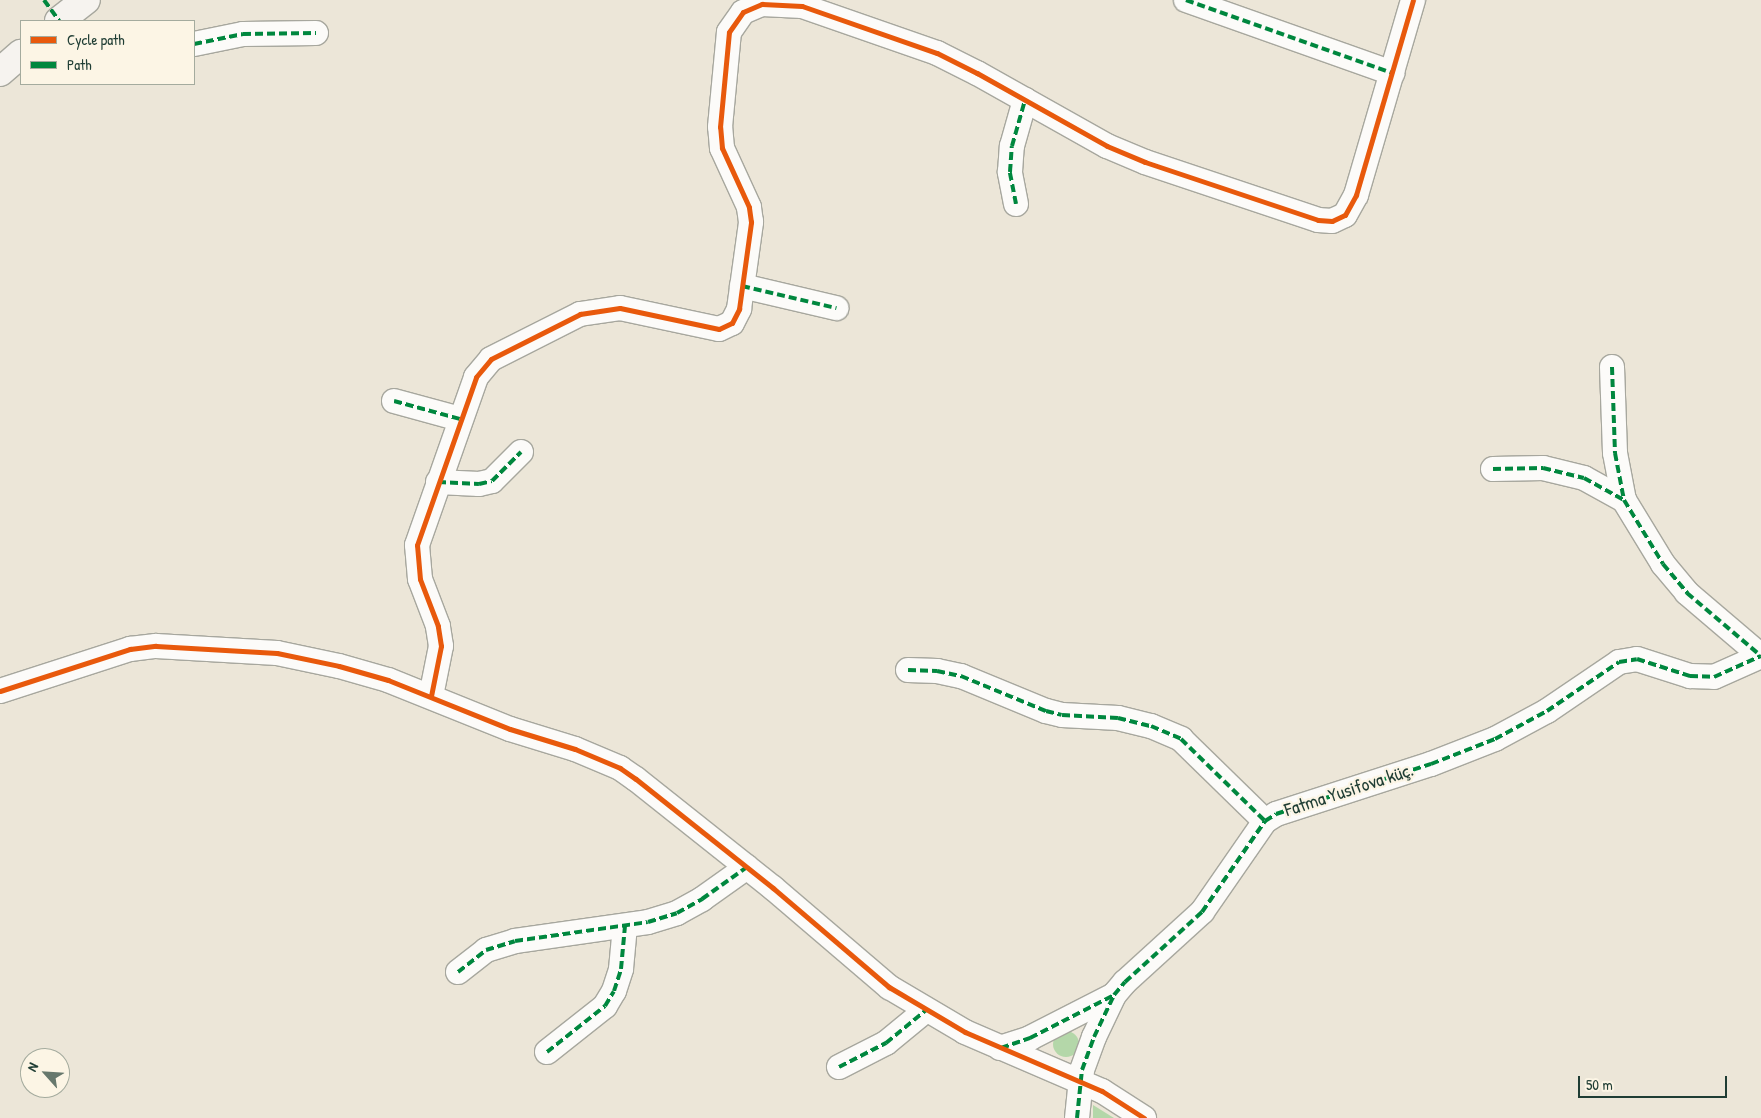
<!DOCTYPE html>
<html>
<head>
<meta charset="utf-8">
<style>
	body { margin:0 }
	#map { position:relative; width:1761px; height:1118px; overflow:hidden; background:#ece6d8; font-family:"Patrick Hand",sans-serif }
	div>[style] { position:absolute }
	.green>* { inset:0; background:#b4d7a9 }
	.round { border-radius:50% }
	.roads { filter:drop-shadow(1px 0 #a7a79e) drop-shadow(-1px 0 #a7a79e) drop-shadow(0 1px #a7a79e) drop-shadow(0 -1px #a7a79e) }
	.street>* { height:24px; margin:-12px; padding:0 12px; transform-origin:12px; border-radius:12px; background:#fcfbf9 }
	.secondary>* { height:28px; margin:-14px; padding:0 14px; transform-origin:14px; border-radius:14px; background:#f6f3ef }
	.quiet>* { height:4px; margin-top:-2px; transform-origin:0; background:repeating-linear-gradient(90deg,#00873e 0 8px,transparent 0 12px) }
	.cycleway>* { height:5px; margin:-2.5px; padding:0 2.5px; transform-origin:2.5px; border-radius:2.5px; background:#e8590c }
	span { translate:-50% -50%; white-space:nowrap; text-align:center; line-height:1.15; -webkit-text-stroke:4.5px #fcf5e5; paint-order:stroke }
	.street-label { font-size:19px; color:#1f3d34 }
	.legend { position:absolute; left:20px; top:20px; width:175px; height:65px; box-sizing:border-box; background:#fcf5e5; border:1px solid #a4ab9e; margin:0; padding:6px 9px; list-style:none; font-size:15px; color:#1f3d34 }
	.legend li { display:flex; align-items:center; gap:10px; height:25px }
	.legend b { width:25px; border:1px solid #a4ab9e }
	.north { position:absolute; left:20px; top:1048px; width:50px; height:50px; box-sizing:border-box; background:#fcf5e5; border:1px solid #a4ab9e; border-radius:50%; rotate:296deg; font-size:14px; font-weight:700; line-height:20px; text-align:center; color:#1f3d34 }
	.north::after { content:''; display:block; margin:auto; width:18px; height:22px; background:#67786d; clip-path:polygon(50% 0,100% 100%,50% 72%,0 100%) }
	.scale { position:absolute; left:1578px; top:1076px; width:149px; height:22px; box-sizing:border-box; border:2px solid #1f3d34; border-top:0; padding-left:6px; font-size:15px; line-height:18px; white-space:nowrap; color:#1f3d34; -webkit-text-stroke:4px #fcf5e5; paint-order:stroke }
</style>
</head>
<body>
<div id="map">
	<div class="green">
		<div class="round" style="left:1053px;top:1031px;width:26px;height:26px"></div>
		<div style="clip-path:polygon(1093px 1105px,1114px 1118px,1093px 1118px)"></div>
	</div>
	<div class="roads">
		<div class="street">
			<div style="left:1186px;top:0;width:219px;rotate:19.5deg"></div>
			<div style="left:194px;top:44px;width:50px;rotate:-11.5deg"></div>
			<div style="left:243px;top:34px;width:73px;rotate:-0.8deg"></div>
			<div style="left:1016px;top:204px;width:33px;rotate:-101deg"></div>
			<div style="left:1010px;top:172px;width:26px;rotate:-86deg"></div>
			<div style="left:1012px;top:146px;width:48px;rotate:-74.2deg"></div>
			<div style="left:742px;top:286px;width:97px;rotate:13.2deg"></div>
			<div style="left:1612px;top:367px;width:86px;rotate:88deg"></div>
			<div style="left:1615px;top:453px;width:48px;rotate:79.2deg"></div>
			<div style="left:394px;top:401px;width:68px;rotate:15.3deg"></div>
			<div style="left:1493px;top:469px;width:50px;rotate:-1.1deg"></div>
			<div style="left:1543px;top:468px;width:42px;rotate:13.7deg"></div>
			<div style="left:1584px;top:478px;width:46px;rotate:28.8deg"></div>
			<div style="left:1624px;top:500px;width:75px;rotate:58.6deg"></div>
			<div style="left:1663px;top:564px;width:38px;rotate:50deg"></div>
			<div style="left:1687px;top:593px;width:97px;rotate:40.4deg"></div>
			<div style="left:438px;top:482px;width:41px;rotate:2.8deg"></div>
			<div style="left:479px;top:484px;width:13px;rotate:-13deg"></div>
			<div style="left:492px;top:481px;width:41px;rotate:-45deg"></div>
			<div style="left:908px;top:670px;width:29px;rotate:2deg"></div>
			<div style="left:937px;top:671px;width:25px;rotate:12deg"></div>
			<div style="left:961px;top:676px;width:92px;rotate:22.4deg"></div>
			<div style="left:1046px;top:711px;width:16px;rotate:14deg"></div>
			<div style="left:1062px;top:715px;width:56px;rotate:3.1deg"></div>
			<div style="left:1118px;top:718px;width:34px;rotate:14deg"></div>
			<div style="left:1151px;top:726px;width:33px;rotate:23deg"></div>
			<div style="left:1181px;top:739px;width:117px;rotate:44.3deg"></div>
			<div style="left:0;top:691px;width:137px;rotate:-17.9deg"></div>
			<div style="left:130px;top:649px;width:26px;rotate:-7deg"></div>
			<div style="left:156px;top:646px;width:121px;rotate:3.3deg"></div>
			<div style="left:277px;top:653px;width:63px;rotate:11.8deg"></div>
			<div style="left:339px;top:666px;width:51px;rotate:15.9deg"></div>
			<div style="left:388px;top:680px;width:131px;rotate:21.9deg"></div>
			<div style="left:510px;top:729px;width:68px;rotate:17.1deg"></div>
			<div style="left:575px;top:749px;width:49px;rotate:22.9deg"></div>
			<div style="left:620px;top:768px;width:19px;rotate:35deg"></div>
			<div style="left:636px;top:779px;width:175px;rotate:38.5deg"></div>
			<div style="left:773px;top:888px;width:153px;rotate:40.5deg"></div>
			<div style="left:889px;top:987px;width:88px;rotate:30.6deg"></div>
			<div style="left:965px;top:1032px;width:149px;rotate:23.3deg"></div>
			<div style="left:1102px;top:1091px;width:50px;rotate:32.7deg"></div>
			<div style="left:431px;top:696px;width:51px;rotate:-78.7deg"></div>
			<div style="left:441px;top:646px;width:20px;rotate:-99deg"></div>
			<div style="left:438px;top:626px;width:50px;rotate:-111deg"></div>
			<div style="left:420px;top:579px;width:34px;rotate:-95deg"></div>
			<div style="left:417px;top:545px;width:178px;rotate:-70.6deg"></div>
			<div style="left:476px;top:377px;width:23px;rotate:-50deg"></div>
			<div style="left:491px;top:359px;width:100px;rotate:-26.8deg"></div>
			<div style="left:580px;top:314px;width:40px;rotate:-8.5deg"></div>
			<div style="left:620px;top:308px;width:101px;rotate:12deg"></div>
			<div style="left:719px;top:329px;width:14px;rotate:-25deg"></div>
			<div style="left:732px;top:323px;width:16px;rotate:-63deg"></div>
			<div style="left:739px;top:309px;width:88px;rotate:-82.1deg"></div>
			<div style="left:751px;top:222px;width:15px;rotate:-98deg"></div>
			<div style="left:749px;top:207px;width:65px;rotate:-114.6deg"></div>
			<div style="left:722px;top:148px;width:21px;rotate:-95deg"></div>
			<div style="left:720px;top:127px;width:95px;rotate:-84.6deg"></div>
			<div style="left:729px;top:32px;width:24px;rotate:-55deg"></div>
			<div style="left:743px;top:12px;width:21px;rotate:-23deg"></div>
			<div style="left:762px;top:4px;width:40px;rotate:2.9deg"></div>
			<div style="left:802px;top:6px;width:143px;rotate:19.2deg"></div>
			<div style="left:937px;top:53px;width:45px;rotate:26.6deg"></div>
			<div style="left:977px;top:73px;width:149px;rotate:29.3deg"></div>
			<div style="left:1107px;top:146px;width:41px;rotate:22.8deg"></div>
			<div style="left:1145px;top:162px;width:182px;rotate:18.5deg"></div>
			<div style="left:1318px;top:220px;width:14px;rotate:4deg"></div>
			<div style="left:1332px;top:221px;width:14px;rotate:-25deg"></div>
			<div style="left:1345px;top:215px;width:23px;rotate:-61deg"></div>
			<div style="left:1356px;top:195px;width:203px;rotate:-73.7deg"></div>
			<div style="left:458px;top:972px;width:36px;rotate:-38deg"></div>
			<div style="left:486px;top:950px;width:30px;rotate:-17deg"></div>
			<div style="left:515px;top:941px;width:134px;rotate:-8.1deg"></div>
			<div style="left:648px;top:922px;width:30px;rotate:-17deg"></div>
			<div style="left:677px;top:913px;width:29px;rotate:-29deg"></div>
			<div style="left:702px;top:899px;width:55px;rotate:-35.4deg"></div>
			<div style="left:1000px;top:1048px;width:32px;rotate:-18deg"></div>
			<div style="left:1030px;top:1038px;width:94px;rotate:-27.1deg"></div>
			<div style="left:547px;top:1052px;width:74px;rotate:-38.4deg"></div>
			<div style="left:605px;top:1006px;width:17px;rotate:-59deg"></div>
			<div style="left:614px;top:991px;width:23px;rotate:-72deg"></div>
			<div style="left:621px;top:969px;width:43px;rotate:-84.7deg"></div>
			<div style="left:839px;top:1067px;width:53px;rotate:-27.1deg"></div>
			<div style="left:886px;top:1043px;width:52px;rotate:-39.5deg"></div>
			<div style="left:1077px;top:1118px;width:48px;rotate:-84.1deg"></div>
			<div style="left:1082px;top:1070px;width:35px;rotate:-70deg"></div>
			<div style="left:1094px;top:1037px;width:47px;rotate:-64.5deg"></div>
			<div style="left:1114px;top:995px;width:17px;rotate:-50deg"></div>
			<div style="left:1125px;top:982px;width:104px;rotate:-42.3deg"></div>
			<div style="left:1202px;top:912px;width:111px;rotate:-55.3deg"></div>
			<div style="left:1265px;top:821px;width:13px;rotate:-32deg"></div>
			<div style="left:1276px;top:814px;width:163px;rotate:-17.9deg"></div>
			<div style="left:1431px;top:764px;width:69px;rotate:-21.3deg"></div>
			<div style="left:1495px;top:739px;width:59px;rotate:-28.3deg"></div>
			<div style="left:1547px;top:711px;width:87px;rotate:-34.2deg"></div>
			<div style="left:1619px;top:662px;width:18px;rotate:-9deg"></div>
			<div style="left:1637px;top:659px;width:56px;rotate:17.8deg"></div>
			<div style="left:1690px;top:676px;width:24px;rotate:2deg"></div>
			<div style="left:1714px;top:677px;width:51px;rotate:-24.1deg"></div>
		</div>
		<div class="secondary">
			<div style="left:59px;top:21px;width:34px;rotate:-38deg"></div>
			<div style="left:0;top:72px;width:28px;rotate:-41deg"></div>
		</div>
	</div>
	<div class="quiet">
		<div style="left:44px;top:0;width:26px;rotate:54deg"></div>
		<div style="left:1186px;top:0;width:219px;rotate:19.5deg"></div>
		<div style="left:194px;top:44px;width:50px;rotate:-11.5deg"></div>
		<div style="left:243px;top:34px;width:73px;rotate:-0.8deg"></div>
		<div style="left:1016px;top:204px;width:33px;rotate:-101deg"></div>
		<div style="left:1010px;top:172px;width:26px;rotate:-86deg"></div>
		<div style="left:1012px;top:146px;width:48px;rotate:-74.2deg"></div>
		<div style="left:742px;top:286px;width:97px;rotate:13.2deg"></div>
		<div style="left:1612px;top:367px;width:86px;rotate:88deg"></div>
		<div style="left:1615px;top:453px;width:48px;rotate:79.2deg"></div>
		<div style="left:394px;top:401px;width:68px;rotate:15.3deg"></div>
		<div style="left:1493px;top:469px;width:50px;rotate:-1.1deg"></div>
		<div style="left:1543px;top:468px;width:42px;rotate:13.7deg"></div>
		<div style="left:1584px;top:478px;width:46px;rotate:28.8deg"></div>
		<div style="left:1624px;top:500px;width:75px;rotate:58.6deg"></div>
		<div style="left:1663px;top:564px;width:38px;rotate:50deg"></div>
		<div style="left:1687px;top:593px;width:97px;rotate:40.4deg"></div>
		<div style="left:438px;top:482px;width:41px;rotate:2.8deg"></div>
		<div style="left:479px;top:484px;width:13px;rotate:-13deg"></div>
		<div style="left:492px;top:481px;width:41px;rotate:-45deg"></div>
		<div style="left:908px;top:670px;width:29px;rotate:2deg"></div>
		<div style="left:937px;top:671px;width:25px;rotate:12deg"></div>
		<div style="left:961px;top:676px;width:92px;rotate:22.4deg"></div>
		<div style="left:1046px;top:711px;width:16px;rotate:14deg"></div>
		<div style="left:1062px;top:715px;width:56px;rotate:3.1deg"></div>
		<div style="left:1118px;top:718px;width:34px;rotate:14deg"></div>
		<div style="left:1151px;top:726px;width:33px;rotate:23deg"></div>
		<div style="left:1181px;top:739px;width:117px;rotate:44.3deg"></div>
		<div style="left:458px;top:972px;width:36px;rotate:-38deg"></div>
		<div style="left:486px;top:950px;width:30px;rotate:-17deg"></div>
		<div style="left:515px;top:941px;width:134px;rotate:-8.1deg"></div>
		<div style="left:648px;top:922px;width:30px;rotate:-17deg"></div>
		<div style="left:677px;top:913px;width:29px;rotate:-29deg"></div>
		<div style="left:702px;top:899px;width:55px;rotate:-35.4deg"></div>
		<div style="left:1001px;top:1048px;width:31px;rotate:-19deg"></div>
		<div style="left:1030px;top:1038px;width:94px;rotate:-27.1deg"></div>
		<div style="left:547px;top:1052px;width:74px;rotate:-38.4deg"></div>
		<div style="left:605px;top:1006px;width:17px;rotate:-59deg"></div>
		<div style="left:614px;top:991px;width:23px;rotate:-72deg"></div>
		<div style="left:621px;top:969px;width:43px;rotate:-84.7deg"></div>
		<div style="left:839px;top:1067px;width:53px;rotate:-27.1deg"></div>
		<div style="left:886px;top:1043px;width:52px;rotate:-39.5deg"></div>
		<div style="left:1077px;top:1118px;width:48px;rotate:-84.1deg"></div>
		<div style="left:1082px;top:1070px;width:35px;rotate:-70deg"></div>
		<div style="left:1094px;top:1037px;width:47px;rotate:-64.5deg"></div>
		<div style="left:1114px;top:995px;width:17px;rotate:-50deg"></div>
		<div style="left:1125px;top:982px;width:104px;rotate:-42.3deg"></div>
		<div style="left:1202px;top:912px;width:111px;rotate:-55.3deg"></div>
		<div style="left:1265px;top:821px;width:13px;rotate:-32deg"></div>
		<div style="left:1276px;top:814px;width:163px;rotate:-17.9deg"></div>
		<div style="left:1431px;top:764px;width:69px;rotate:-21.3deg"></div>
		<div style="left:1495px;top:739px;width:59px;rotate:-28.3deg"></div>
		<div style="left:1547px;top:711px;width:87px;rotate:-34.2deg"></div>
		<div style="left:1619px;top:662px;width:18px;rotate:-9deg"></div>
		<div style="left:1637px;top:659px;width:56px;rotate:17.8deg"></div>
		<div style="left:1690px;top:676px;width:24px;rotate:2deg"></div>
		<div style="left:1714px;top:677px;width:51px;rotate:-24.1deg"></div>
	</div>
	<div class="cycleway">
		<div style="left:0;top:691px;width:137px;rotate:-17.9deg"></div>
		<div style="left:130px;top:649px;width:26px;rotate:-7deg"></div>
		<div style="left:156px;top:646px;width:121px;rotate:3.3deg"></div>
		<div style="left:277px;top:653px;width:63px;rotate:11.8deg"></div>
		<div style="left:339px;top:666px;width:51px;rotate:15.9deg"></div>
		<div style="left:388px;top:680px;width:131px;rotate:21.9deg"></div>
		<div style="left:510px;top:729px;width:68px;rotate:17.1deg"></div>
		<div style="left:575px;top:749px;width:49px;rotate:22.9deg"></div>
		<div style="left:620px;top:768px;width:19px;rotate:35deg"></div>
		<div style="left:636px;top:779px;width:175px;rotate:38.5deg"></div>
		<div style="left:773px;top:888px;width:153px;rotate:40.5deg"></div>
		<div style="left:889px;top:987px;width:88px;rotate:30.6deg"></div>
		<div style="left:965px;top:1032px;width:149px;rotate:23.3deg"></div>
		<div style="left:1102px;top:1091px;width:50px;rotate:32.7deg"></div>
		<div style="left:431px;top:696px;width:51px;rotate:-78.7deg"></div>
		<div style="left:441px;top:646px;width:20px;rotate:-99deg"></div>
		<div style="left:438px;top:626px;width:50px;rotate:-111deg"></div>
		<div style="left:420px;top:579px;width:34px;rotate:-95deg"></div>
		<div style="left:417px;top:545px;width:178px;rotate:-70.6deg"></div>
		<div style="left:476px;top:377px;width:23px;rotate:-50deg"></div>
		<div style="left:491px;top:359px;width:100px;rotate:-26.8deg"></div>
		<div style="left:580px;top:314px;width:40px;rotate:-8.5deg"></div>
		<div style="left:620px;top:308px;width:101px;rotate:12deg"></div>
		<div style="left:719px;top:329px;width:14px;rotate:-25deg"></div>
		<div style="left:732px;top:323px;width:16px;rotate:-63deg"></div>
		<div style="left:739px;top:309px;width:88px;rotate:-82.1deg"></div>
		<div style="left:751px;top:222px;width:15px;rotate:-98deg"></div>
		<div style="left:749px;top:207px;width:65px;rotate:-114.6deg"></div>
		<div style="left:722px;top:148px;width:21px;rotate:-95deg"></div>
		<div style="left:720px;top:127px;width:95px;rotate:-84.6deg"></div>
		<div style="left:729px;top:32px;width:24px;rotate:-55deg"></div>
		<div style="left:743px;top:12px;width:21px;rotate:-23deg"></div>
		<div style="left:762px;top:4px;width:40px;rotate:2.9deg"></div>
		<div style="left:802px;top:6px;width:143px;rotate:19.2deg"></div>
		<div style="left:937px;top:53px;width:45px;rotate:26.6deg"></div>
		<div style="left:977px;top:73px;width:149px;rotate:29.3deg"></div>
		<div style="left:1107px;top:146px;width:41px;rotate:22.8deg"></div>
		<div style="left:1145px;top:162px;width:182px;rotate:18.5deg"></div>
		<div style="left:1318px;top:220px;width:14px;rotate:4deg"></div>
		<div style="left:1332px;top:221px;width:14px;rotate:-25deg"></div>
		<div style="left:1345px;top:215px;width:23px;rotate:-61deg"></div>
		<div style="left:1356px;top:195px;width:203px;rotate:-73.7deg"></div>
	</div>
	<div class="street-label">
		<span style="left:1349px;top:790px;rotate:-18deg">Fatma Yusifova küç.</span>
	</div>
	<ul class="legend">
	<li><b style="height:6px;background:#e8590c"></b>Cycle path</li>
	<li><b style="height:6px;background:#00873e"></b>Path</li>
	</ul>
	<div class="north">N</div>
	<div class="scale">50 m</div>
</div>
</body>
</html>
